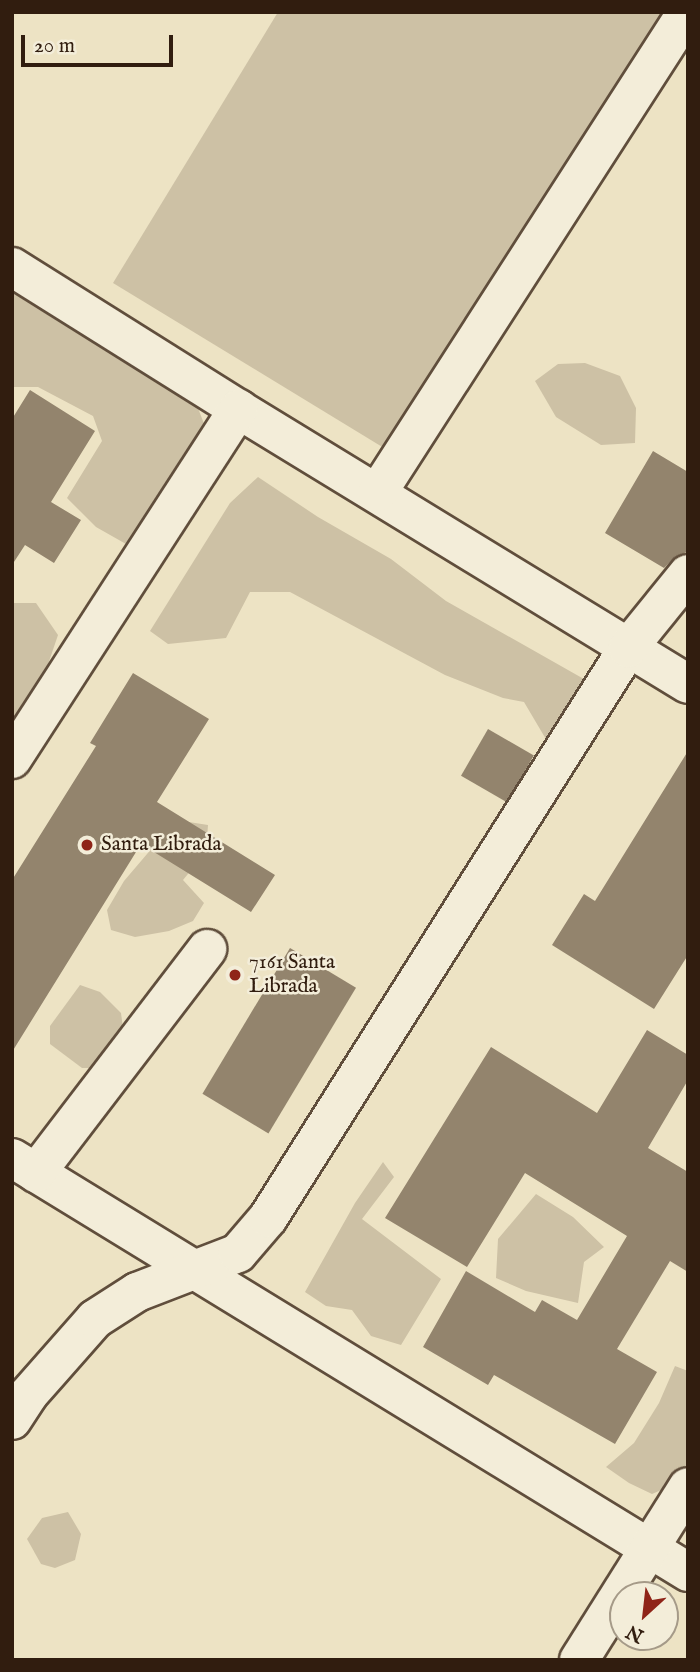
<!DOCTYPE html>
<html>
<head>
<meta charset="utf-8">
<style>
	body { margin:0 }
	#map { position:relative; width:700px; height:1672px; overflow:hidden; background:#ede3c4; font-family:"IM FELL English",serif }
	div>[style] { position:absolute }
	.green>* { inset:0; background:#cdc1a5 }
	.building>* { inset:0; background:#93846d; transform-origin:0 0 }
	.roads { filter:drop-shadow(2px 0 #604e3c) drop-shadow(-2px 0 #604e3c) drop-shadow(0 2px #604e3c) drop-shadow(0 -2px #604e3c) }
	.minor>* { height:38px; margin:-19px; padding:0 19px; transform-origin:19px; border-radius:19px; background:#f3edd9 }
	.dots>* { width:19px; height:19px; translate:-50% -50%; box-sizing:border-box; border:4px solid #f3edd9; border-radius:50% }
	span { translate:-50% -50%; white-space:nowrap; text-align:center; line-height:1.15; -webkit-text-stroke:5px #f3edd9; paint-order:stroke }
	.poi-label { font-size:21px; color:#311d0f }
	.left { translate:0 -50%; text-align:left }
	.frame { position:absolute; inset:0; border:14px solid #311d0f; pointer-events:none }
	.north { position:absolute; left:609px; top:1581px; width:70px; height:70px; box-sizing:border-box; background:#f3edd9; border:2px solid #a59a88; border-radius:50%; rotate:207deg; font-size:19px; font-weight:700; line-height:28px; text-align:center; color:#311d0f }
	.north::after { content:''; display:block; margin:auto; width:24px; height:32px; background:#8f2418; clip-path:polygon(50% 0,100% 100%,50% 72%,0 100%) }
	.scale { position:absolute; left:21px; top:35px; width:152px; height:32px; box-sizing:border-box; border:4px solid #311d0f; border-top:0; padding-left:9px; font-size:21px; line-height:24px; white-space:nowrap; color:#311d0f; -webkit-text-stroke:5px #f3edd9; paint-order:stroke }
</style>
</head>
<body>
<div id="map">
	<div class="green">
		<div style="clip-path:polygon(278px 12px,675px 12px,402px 459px,113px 283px)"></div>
		<div style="clip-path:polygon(12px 287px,71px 328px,146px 364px,196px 403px,208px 434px,148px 525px,126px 544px,96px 527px,67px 498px,102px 441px,93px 416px,38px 387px,13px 387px,12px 391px)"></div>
		<div style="clip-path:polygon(585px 363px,620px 376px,636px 408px,635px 443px,601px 445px,556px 417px,535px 381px,558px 364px)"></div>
		<div style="clip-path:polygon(258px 477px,318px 517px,391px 559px,446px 601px,598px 687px,550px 746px,524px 702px,503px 698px,445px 675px,290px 592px,250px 592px,226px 638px,168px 644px,150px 631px,230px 503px)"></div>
		<div style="clip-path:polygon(12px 603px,36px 603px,58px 635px,42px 682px,12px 729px)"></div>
		<div style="clip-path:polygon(176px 820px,208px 825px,206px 852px,183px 880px,204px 903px,193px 921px,169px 931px,135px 937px,111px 930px,107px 910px,124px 881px)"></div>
		<div style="clip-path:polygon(80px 985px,100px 992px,121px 1013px,125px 1043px,107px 1068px,82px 1068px,50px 1044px,50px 1026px)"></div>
		<div style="clip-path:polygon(383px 1162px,394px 1177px,362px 1219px,441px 1279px,401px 1345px,371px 1336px,352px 1310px,326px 1306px,305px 1292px,355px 1203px)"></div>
		<div style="clip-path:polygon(536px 1194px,573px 1217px,604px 1247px,584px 1262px,578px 1303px,526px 1291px,496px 1278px,498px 1239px)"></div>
		<div style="clip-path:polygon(675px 1366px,688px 1371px,688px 1463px,673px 1485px,652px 1494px,629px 1483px,606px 1467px,634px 1443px,659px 1403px)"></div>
		<div style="clip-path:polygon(68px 1512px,81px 1534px,75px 1560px,55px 1568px,41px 1564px,27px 1539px,42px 1518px)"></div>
	</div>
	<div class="building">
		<div style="clip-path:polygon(30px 390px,95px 431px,51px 502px,81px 520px,54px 563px,25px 545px,12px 565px,12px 419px)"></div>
		<div style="clip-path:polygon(653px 451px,688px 472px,688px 551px,672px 560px,664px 568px,605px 533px)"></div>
		<div style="clip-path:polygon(133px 673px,209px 719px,157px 802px,275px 875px,251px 912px,141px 844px,12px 1052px,12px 880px,96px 746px,90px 743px)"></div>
		<div style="left:488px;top:729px;width:53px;height:54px;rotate:30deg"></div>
		<div style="clip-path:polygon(688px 751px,688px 955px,654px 1009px,552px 945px,584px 894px,595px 901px)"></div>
		<div style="left:290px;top:948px;width:77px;height:170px;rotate:31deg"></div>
		<div style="clip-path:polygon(647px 1030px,688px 1055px,688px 1080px,648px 1148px,688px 1172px,688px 1272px,670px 1261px,617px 1349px,657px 1372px,615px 1444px,494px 1375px,488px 1385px,423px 1347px,466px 1271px,535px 1312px,542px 1300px,577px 1320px,627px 1236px,525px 1173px,467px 1267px,385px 1218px,491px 1047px,597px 1113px)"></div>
	</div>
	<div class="roads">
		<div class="minor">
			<div style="left:12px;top:267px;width:267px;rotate:32.1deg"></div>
			<div style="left:238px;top:409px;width:527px;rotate:31.43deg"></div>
			<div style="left:378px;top:492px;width:571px;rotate:-57.23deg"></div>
			<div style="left:12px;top:759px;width:417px;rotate:-57.1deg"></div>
			<div style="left:12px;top:1158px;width:793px;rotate:31.48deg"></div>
			<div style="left:36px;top:1173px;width:282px;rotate:-52.6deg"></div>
			<div style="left:12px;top:1420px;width:30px;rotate:-57deg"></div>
			<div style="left:28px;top:1395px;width:101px;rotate:-48.6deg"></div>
			<div style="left:95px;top:1319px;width:50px;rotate:-32.7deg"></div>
			<div style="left:137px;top:1292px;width:108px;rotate:-21.1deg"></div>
			<div style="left:238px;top:1253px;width:46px;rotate:-49.4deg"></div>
			<div style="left:268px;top:1218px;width:674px;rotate:-57.72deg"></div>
			<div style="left:628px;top:648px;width:95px;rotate:-51deg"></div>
			<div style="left:579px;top:1660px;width:204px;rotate:-57.8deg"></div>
		</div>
	</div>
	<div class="dots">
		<div style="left:87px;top:845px;background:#8f2418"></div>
		<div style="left:235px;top:975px;background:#8f2418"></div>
	</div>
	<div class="poi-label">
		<span class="left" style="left:101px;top:845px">Santa Librada</span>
		<span class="left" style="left:249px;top:975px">7161 Santa<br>Librada</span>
	</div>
	<div class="frame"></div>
	<div class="north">N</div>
	<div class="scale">20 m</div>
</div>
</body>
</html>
